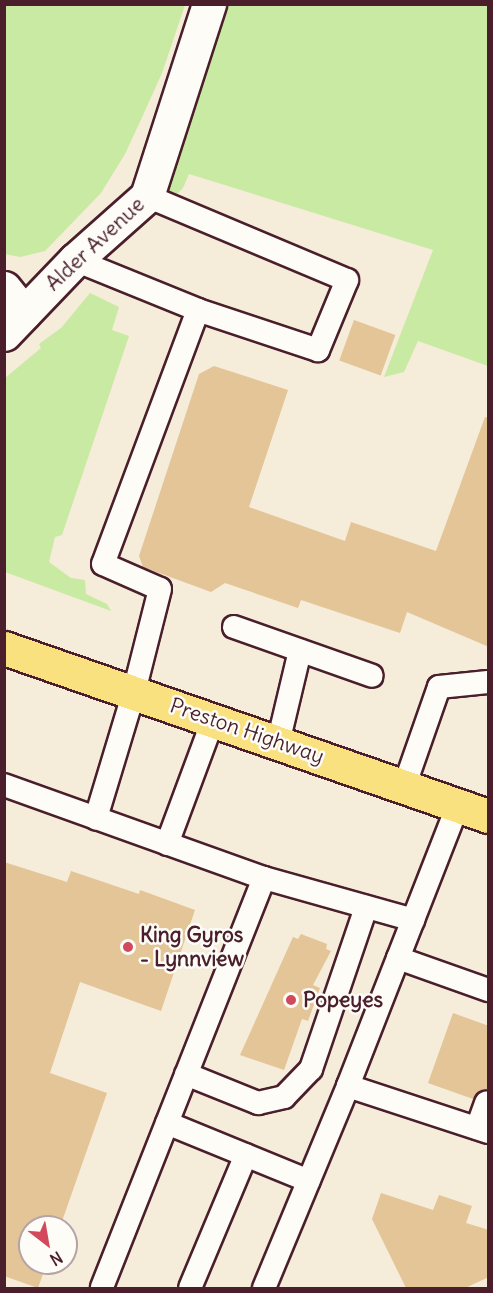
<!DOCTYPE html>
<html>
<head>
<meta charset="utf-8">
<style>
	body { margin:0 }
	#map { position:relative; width:493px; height:1293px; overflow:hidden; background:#f5ecda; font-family:Delius,sans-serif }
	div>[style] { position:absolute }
	.green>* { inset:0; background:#c9eaa2 }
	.building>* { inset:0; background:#e3c597; transform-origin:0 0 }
	.roads { filter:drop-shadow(2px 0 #4a1f2b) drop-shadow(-2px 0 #4a1f2b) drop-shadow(0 2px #4a1f2b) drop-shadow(0 -2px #4a1f2b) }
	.service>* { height:22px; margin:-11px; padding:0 11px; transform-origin:11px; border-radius:11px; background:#fdfcf7 }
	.minor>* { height:33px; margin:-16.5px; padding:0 16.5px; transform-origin:16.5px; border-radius:16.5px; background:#fdfcf7 }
	.primary>* { height:33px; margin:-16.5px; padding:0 16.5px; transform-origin:16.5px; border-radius:16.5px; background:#fae180 }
	.dots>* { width:16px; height:16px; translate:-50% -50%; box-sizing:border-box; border:3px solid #fdfcf7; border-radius:50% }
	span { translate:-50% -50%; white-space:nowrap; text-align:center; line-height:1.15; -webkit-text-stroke:5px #fdfcf7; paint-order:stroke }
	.street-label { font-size:21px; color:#4a1f2b }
	.poi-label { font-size:21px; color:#4a1f2b; font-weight:700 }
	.left { translate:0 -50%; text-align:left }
	.frame { position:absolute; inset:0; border:6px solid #4a1f2b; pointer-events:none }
	.north { position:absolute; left:18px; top:1215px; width:60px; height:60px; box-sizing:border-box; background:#fdfcf7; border:2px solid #b5a4a5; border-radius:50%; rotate:149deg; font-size:16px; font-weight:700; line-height:24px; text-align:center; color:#4a1f2b }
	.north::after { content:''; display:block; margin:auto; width:21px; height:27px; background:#d1495b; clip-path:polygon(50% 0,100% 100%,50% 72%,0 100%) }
</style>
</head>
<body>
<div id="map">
	<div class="green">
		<div style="clip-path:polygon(5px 4px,185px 5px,162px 73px,144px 113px,125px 154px,101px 193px,45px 251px,20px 257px,5px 254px)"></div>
		<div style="clip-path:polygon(222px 5px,488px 5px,488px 366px,418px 341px,404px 372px,384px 377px,433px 250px,189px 174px,183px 188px,176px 195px,168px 195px,160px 187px)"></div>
		<div style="clip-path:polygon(90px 293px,119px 307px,112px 330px,129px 336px,62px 535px,55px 537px,49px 562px,71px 578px,85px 580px,86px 594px,107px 604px,111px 611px,5px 572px,5px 378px,41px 348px,39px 344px,61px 328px)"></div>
	</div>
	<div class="building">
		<div style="left:354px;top:320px;width:44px;height:43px;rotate:20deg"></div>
		<div style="clip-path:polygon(214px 366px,288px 390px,249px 507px,345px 541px,351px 522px,436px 551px,485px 417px,489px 418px,489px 647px,407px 612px,400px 633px,301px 600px,298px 608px,225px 583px,211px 592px,143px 567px,139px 556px,199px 374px)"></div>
		<div style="clip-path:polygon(4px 862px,67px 882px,71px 871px,139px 894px,140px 890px,195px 910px,161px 1011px,80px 982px,50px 1073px,107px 1093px,60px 1227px,30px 1227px,30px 1263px,47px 1263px,38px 1288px,4px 1276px)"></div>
		<div style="clip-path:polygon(301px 934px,327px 944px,326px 949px,331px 951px,313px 985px,320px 988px,308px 1021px,302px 1019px,284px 1070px,240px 1055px,293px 937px,298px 939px)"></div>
		<div style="clip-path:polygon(453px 1013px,489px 1026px,489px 1090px,478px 1092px,473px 1099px,428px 1083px)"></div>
		<div style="clip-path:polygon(381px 1193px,433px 1210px,439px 1195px,472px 1206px,466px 1223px,489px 1230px,489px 1277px,465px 1288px,406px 1288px,372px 1219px)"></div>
	</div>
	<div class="roads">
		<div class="service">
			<div style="left:147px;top:196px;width:217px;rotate:22.8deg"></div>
			<div style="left:347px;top:280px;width:76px;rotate:112.5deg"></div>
			<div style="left:318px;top:350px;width:126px;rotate:-161.6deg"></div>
			<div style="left:75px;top:260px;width:133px;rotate:22.1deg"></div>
			<div style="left:198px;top:310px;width:271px;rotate:110.5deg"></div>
			<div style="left:103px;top:564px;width:62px;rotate:23.7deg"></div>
			<div style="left:160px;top:589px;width:106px;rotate:104.2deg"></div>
			<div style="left:134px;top:692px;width:132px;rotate:106.8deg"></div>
			<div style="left:234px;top:627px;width:146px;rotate:19.5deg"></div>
			<div style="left:278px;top:743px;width:95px;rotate:-76.6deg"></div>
			<div style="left:4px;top:785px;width:276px;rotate:19.7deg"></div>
			<div style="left:264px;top:878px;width:441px;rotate:111.6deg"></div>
			<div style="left:404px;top:787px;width:106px;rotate:-70.7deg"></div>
			<div style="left:439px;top:687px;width:49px;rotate:-5.8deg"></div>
			<div style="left:458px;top:805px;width:302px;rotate:111.4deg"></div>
			<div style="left:348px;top:1086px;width:147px;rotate:18.2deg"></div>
			<div style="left:167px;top:844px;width:132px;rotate:-69.6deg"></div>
			<div style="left:264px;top:878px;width:155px;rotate:15.7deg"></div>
			<div style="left:398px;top:958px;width:96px;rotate:19.6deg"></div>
			<div style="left:186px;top:1074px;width:78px;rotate:21.9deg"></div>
			<div style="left:258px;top:1103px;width:27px;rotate:-13deg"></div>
			<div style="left:284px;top:1097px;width:39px;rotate:-46deg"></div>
			<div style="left:311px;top:1069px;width:171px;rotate:-71.2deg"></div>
			<div style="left:167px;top:1123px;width:153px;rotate:22.2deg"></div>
			<div style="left:477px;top:1128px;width:27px;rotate:-70deg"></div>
			<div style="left:190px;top:1288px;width:144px;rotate:-67.2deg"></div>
			<div style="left:264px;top:1288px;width:219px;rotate:-67.4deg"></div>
		</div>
		<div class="minor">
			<div style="left:4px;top:288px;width:32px;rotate:51deg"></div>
			<div style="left:4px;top:334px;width:103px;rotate:-46.2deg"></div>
			<div style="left:75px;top:260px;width:96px;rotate:-41.6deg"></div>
			<div style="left:147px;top:196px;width:202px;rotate:-72.1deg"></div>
		</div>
		<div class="primary">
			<div style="left:4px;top:648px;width:512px;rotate:19.14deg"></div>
		</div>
	</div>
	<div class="dots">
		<div style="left:128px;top:947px;background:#d1495b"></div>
		<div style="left:291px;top:1000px;background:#d1495b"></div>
	</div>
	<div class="street-label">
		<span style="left:95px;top:244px;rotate:-43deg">Alder Avenue</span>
		<span style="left:247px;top:731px;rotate:19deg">Preston Highway</span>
	</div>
	<div class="poi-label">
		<span class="left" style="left:140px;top:947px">King Gyros<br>- Lynnview</span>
		<span class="left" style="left:303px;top:1000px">Popeyes</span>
	</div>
	<div class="frame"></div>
	<div class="north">N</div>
</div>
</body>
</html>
